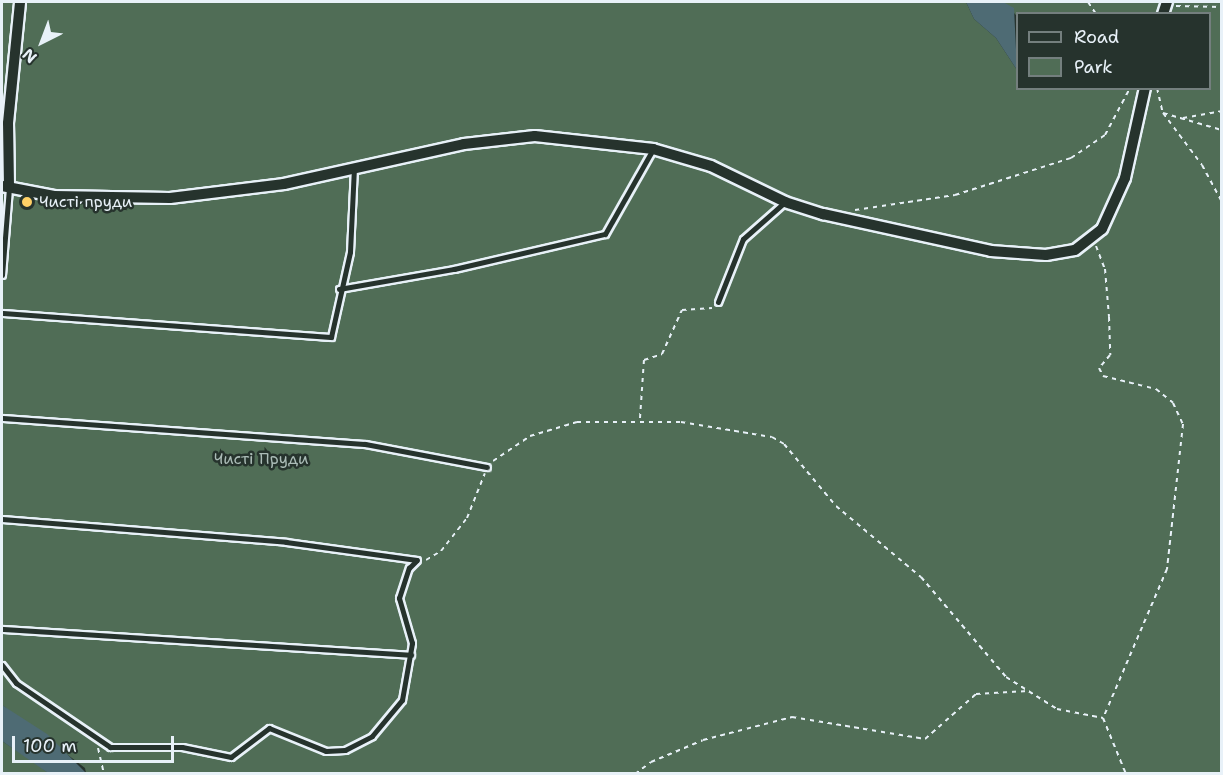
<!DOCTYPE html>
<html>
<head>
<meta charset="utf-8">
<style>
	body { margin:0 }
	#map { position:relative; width:1223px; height:775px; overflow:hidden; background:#26332d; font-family:"Shantell Sans",sans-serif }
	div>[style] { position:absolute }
	.green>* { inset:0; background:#506d56 }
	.water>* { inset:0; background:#4e6b74 }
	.path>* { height:2px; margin-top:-1px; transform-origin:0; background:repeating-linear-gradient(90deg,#e8f1f8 0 4.5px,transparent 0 9px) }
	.roads { filter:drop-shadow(2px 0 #e8f1f8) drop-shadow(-2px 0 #e8f1f8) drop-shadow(0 2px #e8f1f8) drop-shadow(0 -2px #e8f1f8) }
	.lane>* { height:5px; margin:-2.5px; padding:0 2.5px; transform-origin:2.5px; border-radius:2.5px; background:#26332d }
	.street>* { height:10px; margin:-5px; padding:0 5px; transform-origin:5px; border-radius:5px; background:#26332d }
	.dots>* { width:16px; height:16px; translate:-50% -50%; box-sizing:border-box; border:3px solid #26332d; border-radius:50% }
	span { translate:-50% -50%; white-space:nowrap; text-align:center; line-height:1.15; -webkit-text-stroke:5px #26332d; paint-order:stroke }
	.poi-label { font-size:16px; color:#e8f1f8 }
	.left { translate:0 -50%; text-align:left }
	.park-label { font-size:16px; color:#abbcb7 }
	.frame { position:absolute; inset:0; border:3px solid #e8f1f8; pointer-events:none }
	.legend { position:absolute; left:1016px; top:12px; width:195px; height:78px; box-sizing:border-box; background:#26332d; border:2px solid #747f7e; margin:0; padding:8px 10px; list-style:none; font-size:18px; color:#e8f1f8 }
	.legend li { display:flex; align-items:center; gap:12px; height:30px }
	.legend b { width:30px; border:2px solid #747f7e }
	.north { position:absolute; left:12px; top:12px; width:60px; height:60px; -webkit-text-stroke:4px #26332d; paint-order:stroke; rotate:222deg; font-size:16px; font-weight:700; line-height:24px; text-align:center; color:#e8f1f8 }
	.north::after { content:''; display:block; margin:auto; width:21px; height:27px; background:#e8f1f8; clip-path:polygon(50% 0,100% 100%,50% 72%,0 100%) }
	.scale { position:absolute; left:12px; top:736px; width:162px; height:27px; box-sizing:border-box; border:3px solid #e8f1f8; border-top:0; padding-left:8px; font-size:18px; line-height:21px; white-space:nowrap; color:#e8f1f8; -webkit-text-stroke:4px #26332d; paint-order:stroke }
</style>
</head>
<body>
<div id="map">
	<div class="green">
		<div style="clip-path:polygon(2px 2px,966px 2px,974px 19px,996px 38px,1017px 70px,1018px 88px,1210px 88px,1210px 14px,1017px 16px,1003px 2px,1221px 2px,1221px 773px,86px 773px,85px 768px,2px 705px)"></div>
		<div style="clip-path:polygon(2px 741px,37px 764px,48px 773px,2px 773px)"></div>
	</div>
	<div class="water">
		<div style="clip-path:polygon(966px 2px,1003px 2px,1014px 8px,1017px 70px,996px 38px,974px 19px)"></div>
		<div style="clip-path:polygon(2px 705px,47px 734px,86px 773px,48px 773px,2px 741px)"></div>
	</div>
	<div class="path">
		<div style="left:1088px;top:2px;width:14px;rotate:56deg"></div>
		<div style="left:1176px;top:6px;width:46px;rotate:1.2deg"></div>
		<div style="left:1157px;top:88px;width:26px;rotate:77deg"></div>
		<div style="left:1163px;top:113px;width:65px;rotate:53.1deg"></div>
		<div style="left:1202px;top:165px;width:42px;rotate:61.6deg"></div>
		<div style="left:1163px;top:113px;width:61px;rotate:16.1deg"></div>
		<div style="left:1183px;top:118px;width:40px;rotate:-10deg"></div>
		<div style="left:855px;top:210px;width:101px;rotate:-8.5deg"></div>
		<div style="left:955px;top:195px;width:122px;rotate:-17.7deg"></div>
		<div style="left:1071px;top:158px;width:41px;rotate:-34.1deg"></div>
		<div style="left:1105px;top:135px;width:53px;rotate:-62deg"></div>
		<div style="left:1096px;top:246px;width:25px;rotate:69deg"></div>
		<div style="left:1105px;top:269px;width:48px;rotate:85.2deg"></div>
		<div style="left:1109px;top:317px;width:38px;rotate:88deg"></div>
		<div style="left:1110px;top:355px;width:17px;rotate:130deg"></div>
		<div style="left:1099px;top:368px;width:9px;rotate:63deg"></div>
		<div style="left:1103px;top:376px;width:55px;rotate:13.8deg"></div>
		<div style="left:1156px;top:389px;width:22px;rotate:39deg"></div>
		<div style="left:1173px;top:403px;width:23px;rotate:65deg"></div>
		<div style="left:1183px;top:424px;width:146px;rotate:96.3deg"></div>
		<div style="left:1167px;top:569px;width:162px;rotate:113.2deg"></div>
		<div style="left:1103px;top:718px;width:61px;rotate:67.7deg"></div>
		<div style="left:640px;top:418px;width:58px;rotate:-86.1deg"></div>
		<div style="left:644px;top:360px;width:19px;rotate:-18deg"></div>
		<div style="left:662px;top:354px;width:48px;rotate:-65.6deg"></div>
		<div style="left:682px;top:310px;width:30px;rotate:-4deg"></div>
		<div style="left:493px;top:461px;width:45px;rotate:-34deg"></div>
		<div style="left:530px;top:436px;width:49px;rotate:-16.6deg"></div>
		<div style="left:577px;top:422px;width:104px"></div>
		<div style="left:681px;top:422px;width:92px;rotate:9.4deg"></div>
		<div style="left:772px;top:437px;width:14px;rotate:30deg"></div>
		<div style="left:784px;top:444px;width:81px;rotate:50deg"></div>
		<div style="left:836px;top:506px;width:111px;rotate:39.9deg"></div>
		<div style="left:921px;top:577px;width:131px;rotate:49.6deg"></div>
		<div style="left:1006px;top:677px;width:60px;rotate:32.1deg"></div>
		<div style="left:1057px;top:709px;width:47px;rotate:11.1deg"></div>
		<div style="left:426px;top:560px;width:17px;rotate:-31deg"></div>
		<div style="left:441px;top:551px;width:42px;rotate:-51.8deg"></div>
		<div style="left:467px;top:518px;width:48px;rotate:-68.2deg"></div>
		<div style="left:98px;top:748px;width:27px;rotate:77deg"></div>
		<div style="left:635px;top:774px;width:20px;rotate:-37deg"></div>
		<div style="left:651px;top:762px;width:56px;rotate:-22.9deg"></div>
		<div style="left:703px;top:740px;width:92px;rotate:-14.5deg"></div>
		<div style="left:792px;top:717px;width:135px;rotate:9.4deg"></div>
		<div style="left:925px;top:739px;width:68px;rotate:-41.4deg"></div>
		<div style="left:976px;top:694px;width:52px;rotate:-3.3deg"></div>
	</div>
	<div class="roads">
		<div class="lane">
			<div style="left:2px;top:275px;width:87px;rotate:-85.4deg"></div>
			<div style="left:339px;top:289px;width:117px;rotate:-9.9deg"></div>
			<div style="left:454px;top:269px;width:155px;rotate:-13.1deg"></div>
			<div style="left:605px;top:234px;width:98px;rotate:-60.5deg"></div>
			<div style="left:718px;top:302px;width:68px;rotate:-68.4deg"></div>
			<div style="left:743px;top:239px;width:56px;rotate:-41.4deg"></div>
			<div style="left:2px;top:313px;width:330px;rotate:4.2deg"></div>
			<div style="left:331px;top:337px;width:87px;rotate:-77.4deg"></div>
			<div style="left:350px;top:252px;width:84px;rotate:-87.3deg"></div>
			<div style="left:2px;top:418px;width:364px;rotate:4.1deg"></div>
			<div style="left:365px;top:444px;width:124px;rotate:10.7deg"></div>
			<div style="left:2px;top:519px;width:285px;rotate:4.6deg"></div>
			<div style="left:286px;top:542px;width:132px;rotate:7.8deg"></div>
			<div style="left:2px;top:629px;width:410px;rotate:3.6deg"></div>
			<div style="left:2px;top:665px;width:23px;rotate:52deg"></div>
			<div style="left:16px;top:683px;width:114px;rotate:34.2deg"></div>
			<div style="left:110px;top:747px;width:72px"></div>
			<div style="left:182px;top:747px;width:50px;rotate:11.5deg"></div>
			<div style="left:231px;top:757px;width:48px;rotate:-37.3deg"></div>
			<div style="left:269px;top:728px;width:61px;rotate:22deg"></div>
			<div style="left:326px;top:751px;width:19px;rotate:-3deg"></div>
			<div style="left:345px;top:750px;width:30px;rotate:-27deg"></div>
			<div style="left:372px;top:736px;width:47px;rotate:-50.2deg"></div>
			<div style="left:402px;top:700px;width:58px;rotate:-80deg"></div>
			<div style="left:412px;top:643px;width:47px;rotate:-106.1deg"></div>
			<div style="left:399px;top:598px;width:32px;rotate:-72deg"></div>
			<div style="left:409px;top:568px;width:11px;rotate:-45deg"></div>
		</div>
		<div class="street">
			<div style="left:1163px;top:14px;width:13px;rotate:-72deg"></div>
			<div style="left:2px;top:186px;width:53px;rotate:10.9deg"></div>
			<div style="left:54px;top:196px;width:116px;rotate:1deg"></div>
			<div style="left:170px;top:198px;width:115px;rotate:-7deg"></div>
			<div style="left:284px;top:184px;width:184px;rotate:-12.5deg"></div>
			<div style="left:464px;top:144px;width:71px;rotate:-6.4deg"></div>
			<div style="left:535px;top:136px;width:119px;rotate:6.3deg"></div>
			<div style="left:653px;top:149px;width:60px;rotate:16.3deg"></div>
			<div style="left:711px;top:166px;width:82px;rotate:25.9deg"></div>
			<div style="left:785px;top:202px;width:40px;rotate:18deg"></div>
			<div style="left:823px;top:214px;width:172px;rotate:12.4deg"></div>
			<div style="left:991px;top:251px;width:55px;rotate:4.2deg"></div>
			<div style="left:1046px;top:255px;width:29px;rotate:-10deg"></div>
			<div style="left:1075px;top:250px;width:34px;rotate:-38deg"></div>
			<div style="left:1102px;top:229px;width:56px;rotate:-65.7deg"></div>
			<div style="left:1125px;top:178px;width:92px;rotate:-77.5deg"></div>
			<div style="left:9px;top:186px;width:63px;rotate:-90.9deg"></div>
			<div style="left:8px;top:123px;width:122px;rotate:-84.3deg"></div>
		</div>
	</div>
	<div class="dots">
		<div style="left:27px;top:202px;background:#ffd166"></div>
	</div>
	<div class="poi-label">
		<span class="left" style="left:39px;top:202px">Чисті пруди</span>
	</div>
	<div class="park-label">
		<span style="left:261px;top:459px">Чисті Пруди</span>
	</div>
	<div class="frame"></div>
	<ul class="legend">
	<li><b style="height:8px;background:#26332d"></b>Road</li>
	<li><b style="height:16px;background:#506d56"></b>Park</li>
	</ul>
	<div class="north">N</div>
	<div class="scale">100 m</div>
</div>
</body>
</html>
